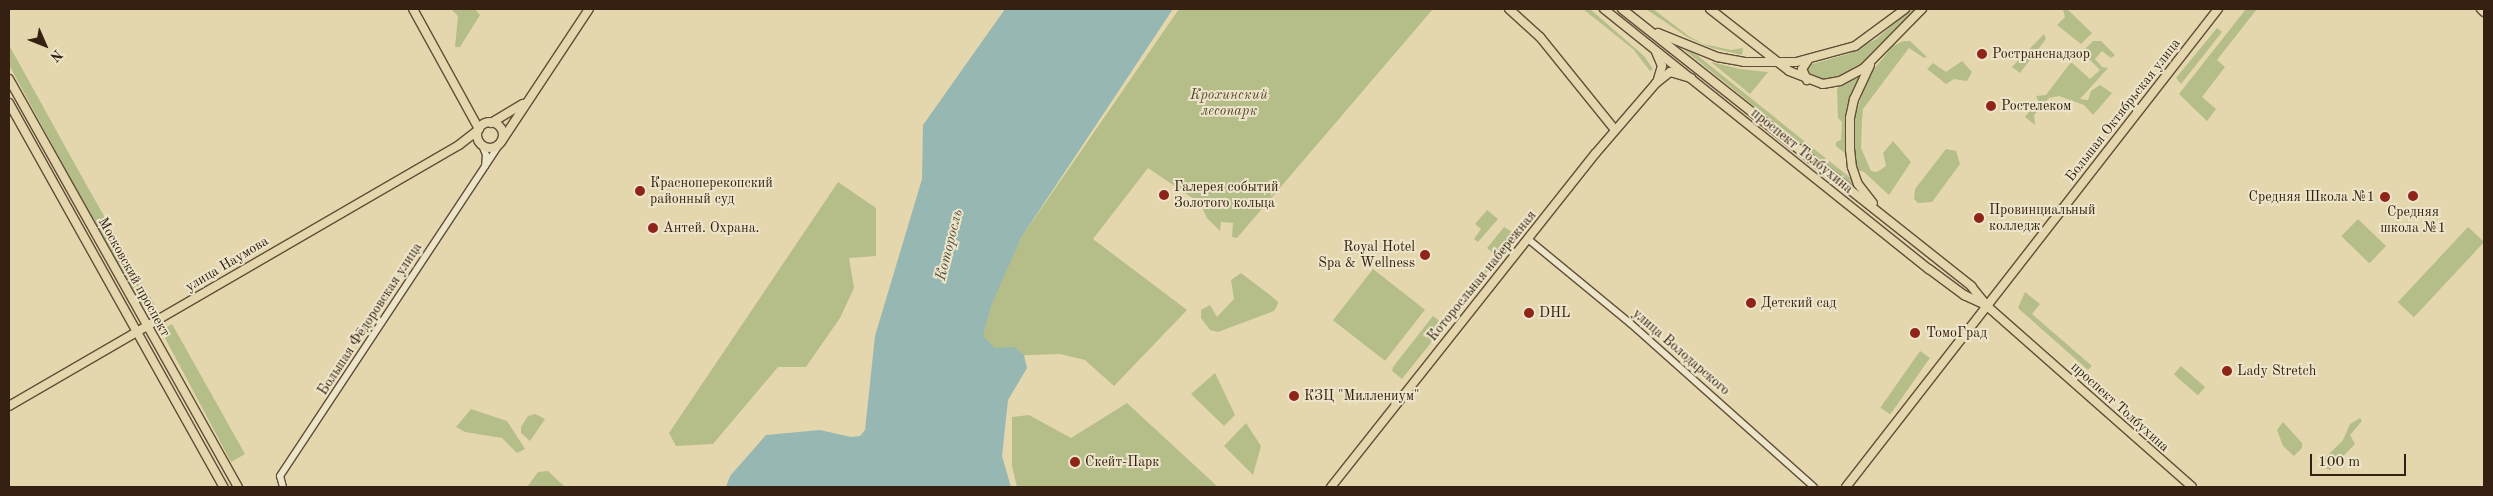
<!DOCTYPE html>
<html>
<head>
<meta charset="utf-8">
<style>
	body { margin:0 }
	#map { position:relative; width:2493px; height:496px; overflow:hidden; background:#e4d7ad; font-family:"Old Standard TT",serif }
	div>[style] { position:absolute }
	.green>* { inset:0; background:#b5be89; transform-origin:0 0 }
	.water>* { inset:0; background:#97b8b2 }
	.roads { filter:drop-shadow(1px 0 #624e38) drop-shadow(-1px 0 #624e38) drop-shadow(0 1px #624e38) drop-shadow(0 -1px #624e38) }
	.minor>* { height:6px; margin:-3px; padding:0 3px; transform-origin:3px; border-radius:3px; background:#ede5ca }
	.major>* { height:8px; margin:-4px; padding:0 4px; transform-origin:4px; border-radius:4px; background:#e4d7ad }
	.major>.ring { margin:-4px; padding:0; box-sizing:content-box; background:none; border:8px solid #e4d7ad; border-radius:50% }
	.dots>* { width:14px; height:14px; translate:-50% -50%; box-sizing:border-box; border:2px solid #ede5ca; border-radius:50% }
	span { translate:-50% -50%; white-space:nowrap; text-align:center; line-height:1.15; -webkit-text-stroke:4px #ede5ca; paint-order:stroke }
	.poi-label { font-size:14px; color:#362011 }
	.left { translate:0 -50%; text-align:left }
	.right { translate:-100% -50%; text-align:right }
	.park-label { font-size:14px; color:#56482f; font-style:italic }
	.street-label { font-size:14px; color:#362011 }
	.water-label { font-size:15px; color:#534e41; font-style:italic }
	.frame { position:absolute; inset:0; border:10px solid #362011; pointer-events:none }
	.north { position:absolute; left:20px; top:20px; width:50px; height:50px; -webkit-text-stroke:4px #ede5ca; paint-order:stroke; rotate:134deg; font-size:14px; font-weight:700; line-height:20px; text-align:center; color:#362011 }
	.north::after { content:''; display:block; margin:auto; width:18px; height:22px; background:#362011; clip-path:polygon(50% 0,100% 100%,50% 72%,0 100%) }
	.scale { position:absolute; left:2310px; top:454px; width:96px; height:22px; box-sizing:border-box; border:2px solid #362011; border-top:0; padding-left:6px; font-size:15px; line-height:18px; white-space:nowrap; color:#362011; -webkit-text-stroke:4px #ede5ca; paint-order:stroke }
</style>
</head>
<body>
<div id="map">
	<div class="green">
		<div style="clip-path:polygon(451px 9px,475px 9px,480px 15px,460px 47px,455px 47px,458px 16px)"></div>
		<div style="clip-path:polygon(1179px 9px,1433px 9px,1237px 238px,1232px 237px,1233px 223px,1221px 222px,1220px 231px,1207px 218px,1200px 203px,1148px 168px,1093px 239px,1187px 310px,1114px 386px,1085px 360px,1060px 354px,998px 356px,981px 340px,997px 283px,1021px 238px)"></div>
		<div style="clip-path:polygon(1583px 9px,1590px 9px,1644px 56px,1653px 69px,1650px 71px,1633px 49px)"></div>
		<div style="clip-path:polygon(1646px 9px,1653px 9px,1690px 37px,1704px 44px,1731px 50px,1743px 48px,1742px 55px,1712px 48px,1687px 37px)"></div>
		<div style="clip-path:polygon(1911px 9px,1917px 9px,1856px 70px,1831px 81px,1813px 78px,1806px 73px,1809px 65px,1848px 54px,1876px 39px)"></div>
		<div style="clip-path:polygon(2246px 9px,2257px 9px,2217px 60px,2225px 67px,2202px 97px,2216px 109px,2207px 121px,2179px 94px)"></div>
		<div style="clip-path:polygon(2063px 10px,2068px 10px,2092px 33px,2081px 44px,2057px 25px,2065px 17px)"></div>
		<div style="clip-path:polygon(2217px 28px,2222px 32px,2181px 84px,2176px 78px)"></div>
		<div style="clip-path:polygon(2044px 34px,2046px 39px,2020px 73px,2012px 67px)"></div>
		<div style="clip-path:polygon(1903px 41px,1910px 41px,1927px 57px,1924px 58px,1909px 48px,1863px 109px,1862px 120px,1861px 148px,1871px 171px,1877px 172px,1886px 166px,1883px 153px,1893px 141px,1911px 162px,1889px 195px,1864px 172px,1857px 170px,1853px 154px,1853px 121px,1869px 75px,1893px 46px)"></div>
		<div style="clip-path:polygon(2093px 41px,2101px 41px,2115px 55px,2111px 58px,2102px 51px,2095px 59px,2102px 67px,2108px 68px,2080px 99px,2088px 100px,2091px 91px,2100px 85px,2112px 93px,2093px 115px,2084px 105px,2059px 96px,2049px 98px,2034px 115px,2035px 125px,2025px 117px,2038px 100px,2036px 96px,2046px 95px,2071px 62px,2090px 79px,2100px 70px,2082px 52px)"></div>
		<div style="clip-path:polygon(9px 45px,87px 186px,155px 305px,147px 308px,139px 305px,9px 65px)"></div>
		<div style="clip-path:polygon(1682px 48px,1697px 55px,1853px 180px,1856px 188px)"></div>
		<div style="clip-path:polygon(1962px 61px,1972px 72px,1967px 81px,1954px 79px,1946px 84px,1927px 69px,1933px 63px,1946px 72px)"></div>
		<div style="clip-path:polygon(1711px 62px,1740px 69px,1768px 72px,1750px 94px)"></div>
		<div style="clip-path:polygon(1861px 76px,1848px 107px,1846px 154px,1836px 146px,1836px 142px,1841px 140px,1842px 122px,1838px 118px,1837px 90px,1839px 86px)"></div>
		<div style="clip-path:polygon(1946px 149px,1956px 151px,1960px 164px,1932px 202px,1918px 203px,1914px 199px,1915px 189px)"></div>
		<div style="clip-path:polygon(838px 182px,876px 208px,876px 256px,849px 258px,854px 288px,840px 318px,806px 367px,778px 367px,713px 444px,676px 446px,669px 433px)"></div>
		<div style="clip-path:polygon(1487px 210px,1498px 219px,1478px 242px,1474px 239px,1481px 229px,1475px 224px)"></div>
		<div style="left:2358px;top:219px;width:39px;height:24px;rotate:44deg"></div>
		<div style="clip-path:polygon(1504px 227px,1517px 235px,1402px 379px,1392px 371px,1393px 367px,1433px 316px,1442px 323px,1496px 256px,1487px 248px)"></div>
		<div style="left:2468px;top:227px;width:22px;height:103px;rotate:43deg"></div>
		<div style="left:1373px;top:269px;width:66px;height:65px;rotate:38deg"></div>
		<div style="clip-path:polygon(1241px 273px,1270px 295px,1278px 302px,1277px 306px,1274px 311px,1218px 332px,1210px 330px,1201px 318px,1201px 310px,1210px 305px,1217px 317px,1234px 299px,1231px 280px)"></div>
		<div style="clip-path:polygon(2025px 292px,2040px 304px,2032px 314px,2092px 366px,2088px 370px,2018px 308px)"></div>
		<div style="clip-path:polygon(172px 324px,245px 454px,231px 462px,165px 338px,165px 328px)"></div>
		<div style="left:1920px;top:351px;width:12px;height:69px;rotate:35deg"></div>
		<div style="left:2181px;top:366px;width:32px;height:11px;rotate:41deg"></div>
		<div style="clip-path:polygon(1215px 373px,1235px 415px,1224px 426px,1191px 394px)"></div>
		<div style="clip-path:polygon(1127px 403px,1218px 487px,1017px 487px,1012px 466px,1012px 417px,1029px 415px,1071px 438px)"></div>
		<div style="clip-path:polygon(471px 409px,507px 421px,525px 449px,517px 453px,502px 438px,465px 432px,456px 427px)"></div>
		<div style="clip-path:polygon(535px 414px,545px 419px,530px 441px,521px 433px,521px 427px,528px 416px)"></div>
		<div style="clip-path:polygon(2360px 418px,2362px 421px,2350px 435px,2355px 444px,2330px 470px,2325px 468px,2324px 459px,2343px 440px,2350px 424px)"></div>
		<div style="clip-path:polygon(2283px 422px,2302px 443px,2302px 448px,2294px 456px,2283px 446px,2277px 430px)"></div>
		<div style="clip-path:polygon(1246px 423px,1261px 446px,1253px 475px,1224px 446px)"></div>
		<div style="clip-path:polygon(548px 471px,565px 487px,527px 487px,538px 472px)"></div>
	</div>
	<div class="water">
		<div style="clip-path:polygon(1005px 9px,1173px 9px,1021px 238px,991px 306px,983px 336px,995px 348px,1015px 347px,1024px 355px,1027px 368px,1008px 400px,1002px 456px,1011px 487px,726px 487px,730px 476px,766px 435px,820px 430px,851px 437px,860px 436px,865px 430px,875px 336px,922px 179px,923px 125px)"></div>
	</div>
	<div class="roads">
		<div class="minor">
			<div style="left:482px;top:145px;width:11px;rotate:68deg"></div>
			<div style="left:486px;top:155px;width:11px;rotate:95deg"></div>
			<div style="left:1528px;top:239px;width:132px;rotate:39.5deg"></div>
			<div style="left:1630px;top:323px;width:246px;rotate:41.7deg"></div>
			<div style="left:283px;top:487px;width:11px;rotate:-105deg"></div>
			<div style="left:280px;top:476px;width:400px;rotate:-56.5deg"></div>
		</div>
		<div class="major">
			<div style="left:413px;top:9px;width:137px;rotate:61.2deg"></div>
			<div style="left:1509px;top:9px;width:42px;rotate:42.1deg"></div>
			<div style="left:1540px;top:37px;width:119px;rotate:51.1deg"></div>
			<div style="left:1604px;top:9px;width:416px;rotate:38.7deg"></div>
			<div style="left:1929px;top:269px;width:44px;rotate:36.6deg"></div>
			<div style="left:1964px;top:295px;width:23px;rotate:25deg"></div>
			<div style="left:1622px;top:9px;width:446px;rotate:38.4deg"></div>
			<div style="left:1971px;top:286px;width:26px;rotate:51deg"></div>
			<div style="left:1987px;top:306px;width:273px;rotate:41.4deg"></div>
			<div style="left:1710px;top:9px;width:100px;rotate:38.1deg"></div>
			<div style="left:1789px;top:71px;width:36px;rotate:21deg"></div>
			<div style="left:1823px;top:84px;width:17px;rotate:-10deg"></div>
			<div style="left:1840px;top:81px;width:27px;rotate:-28deg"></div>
			<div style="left:1864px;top:68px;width:83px;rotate:-45.5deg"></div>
			<div style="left:2481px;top:9px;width:4px;rotate:45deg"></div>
			<div style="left:1658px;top:33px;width:64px;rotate:22.1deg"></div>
			<div style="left:1717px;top:57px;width:27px;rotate:10deg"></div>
			<div style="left:1744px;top:62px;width:52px"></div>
			<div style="left:1796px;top:62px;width:61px;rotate:-15.2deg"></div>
			<div style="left:1855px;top:46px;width:62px;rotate:-36.5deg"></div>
			<div style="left:1656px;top:52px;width:15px;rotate:67deg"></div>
			<div style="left:1662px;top:66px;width:14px;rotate:107deg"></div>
			<div style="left:1870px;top:65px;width:38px;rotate:115deg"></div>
			<div style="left:1854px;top:99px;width:19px;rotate:102deg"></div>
			<div style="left:1850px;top:118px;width:31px;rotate:90deg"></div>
			<div style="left:1850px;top:149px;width:18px;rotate:84deg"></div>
			<div style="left:1852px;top:167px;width:18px;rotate:71deg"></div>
			<div style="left:1858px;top:184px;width:24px;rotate:52deg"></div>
			<div style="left:9px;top:79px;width:468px;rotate:60.7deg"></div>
			<div style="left:1807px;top:80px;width:12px;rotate:-114deg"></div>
			<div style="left:1802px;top:69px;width:11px;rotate:-56deg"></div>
			<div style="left:9px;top:103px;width:440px;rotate:60.8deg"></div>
			<div class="ring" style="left:477px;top:122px;width:18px;height:18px"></div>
			<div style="left:491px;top:123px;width:37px;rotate:-31deg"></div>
			<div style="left:501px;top:142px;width:159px;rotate:-56.5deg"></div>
			<div style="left:9px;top:406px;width:520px;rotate:-30.11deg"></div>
			<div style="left:459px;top:145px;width:24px;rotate:-38deg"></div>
			<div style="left:1331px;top:487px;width:425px;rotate:-51.6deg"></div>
			<div style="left:1595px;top:154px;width:94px;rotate:-49.3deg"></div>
			<div style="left:1656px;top:83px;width:18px;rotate:-38deg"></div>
			<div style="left:1670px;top:72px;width:22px;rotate:16deg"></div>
			<div style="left:1846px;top:487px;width:606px;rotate:-52.11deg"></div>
		</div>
	</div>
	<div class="dots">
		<div style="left:1982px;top:54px;background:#8f2418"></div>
		<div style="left:1991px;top:106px;background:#8f2418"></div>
		<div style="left:640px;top:191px;background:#8f2418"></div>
		<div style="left:1164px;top:195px;background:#8f2418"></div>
		<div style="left:2413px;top:196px;background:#8f2418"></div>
		<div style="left:2385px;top:197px;background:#8f2418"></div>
		<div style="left:1979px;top:218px;background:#8f2418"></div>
		<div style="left:653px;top:228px;background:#8f2418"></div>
		<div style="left:1425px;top:255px;background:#8f2418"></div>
		<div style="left:1751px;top:303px;background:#8f2418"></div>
		<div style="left:1529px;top:313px;background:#8f2418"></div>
		<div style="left:1915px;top:333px;background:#8f2418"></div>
		<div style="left:2227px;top:371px;background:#8f2418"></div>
		<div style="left:1294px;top:396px;background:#8f2418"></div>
		<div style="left:1075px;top:462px;background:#8f2418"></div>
	</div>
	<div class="poi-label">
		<span class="left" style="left:1992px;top:54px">Ространснадзор</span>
		<span class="left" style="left:2001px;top:106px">Ростелеком</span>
		<span class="left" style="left:650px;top:191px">Красноперекопский<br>районный суд</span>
		<span class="left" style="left:1174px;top:195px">Галерея событий<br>Золотого кольца</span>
		<span class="right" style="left:2375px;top:197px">Средняя Школа №1</span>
		<span class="left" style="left:1989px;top:218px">Провинциальный<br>колледж</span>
		<span style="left:2413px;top:220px">Средняя<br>школа №1</span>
		<span class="left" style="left:663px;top:228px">Антей. Охрана.</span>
		<span class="right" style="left:1415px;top:255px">Royal Hotel<br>Spa &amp; Wеllness</span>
		<span class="left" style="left:1761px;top:303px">Детский сад</span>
		<span class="left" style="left:1539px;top:313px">DHL</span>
		<span class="left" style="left:1926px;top:333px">ТомоГрад</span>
		<span class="left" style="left:2237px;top:371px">Lady Stretch</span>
		<span class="left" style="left:1304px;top:396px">КЗЦ "Миллениум"</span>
		<span class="left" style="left:1085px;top:462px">Скейт-Парк</span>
	</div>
	<div class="park-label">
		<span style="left:1229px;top:103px">Крохинский<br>лесопарк</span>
	</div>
	<div class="street-label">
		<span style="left:2123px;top:110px;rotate:-52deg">Большая Октябрьская улица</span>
		<span style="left:1802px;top:151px;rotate:39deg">проспект Толбухина</span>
		<span style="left:227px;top:264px;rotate:-31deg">улица Наумова</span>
		<span style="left:1482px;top:276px;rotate:-51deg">Которосльная набережная</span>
		<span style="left:134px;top:277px;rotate:61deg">Московский проспект</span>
		<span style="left:370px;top:319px;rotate:-57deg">Большая Фёдоровская улица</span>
		<span style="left:1681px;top:352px;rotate:41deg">улица Володарского</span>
		<span style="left:2120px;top:407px;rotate:42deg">проспект Толбухина</span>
	</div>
	<div class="water-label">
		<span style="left:950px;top:245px;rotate:-76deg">Которосль</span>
	</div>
	<div class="frame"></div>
	<div class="north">N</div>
	<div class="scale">100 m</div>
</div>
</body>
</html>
